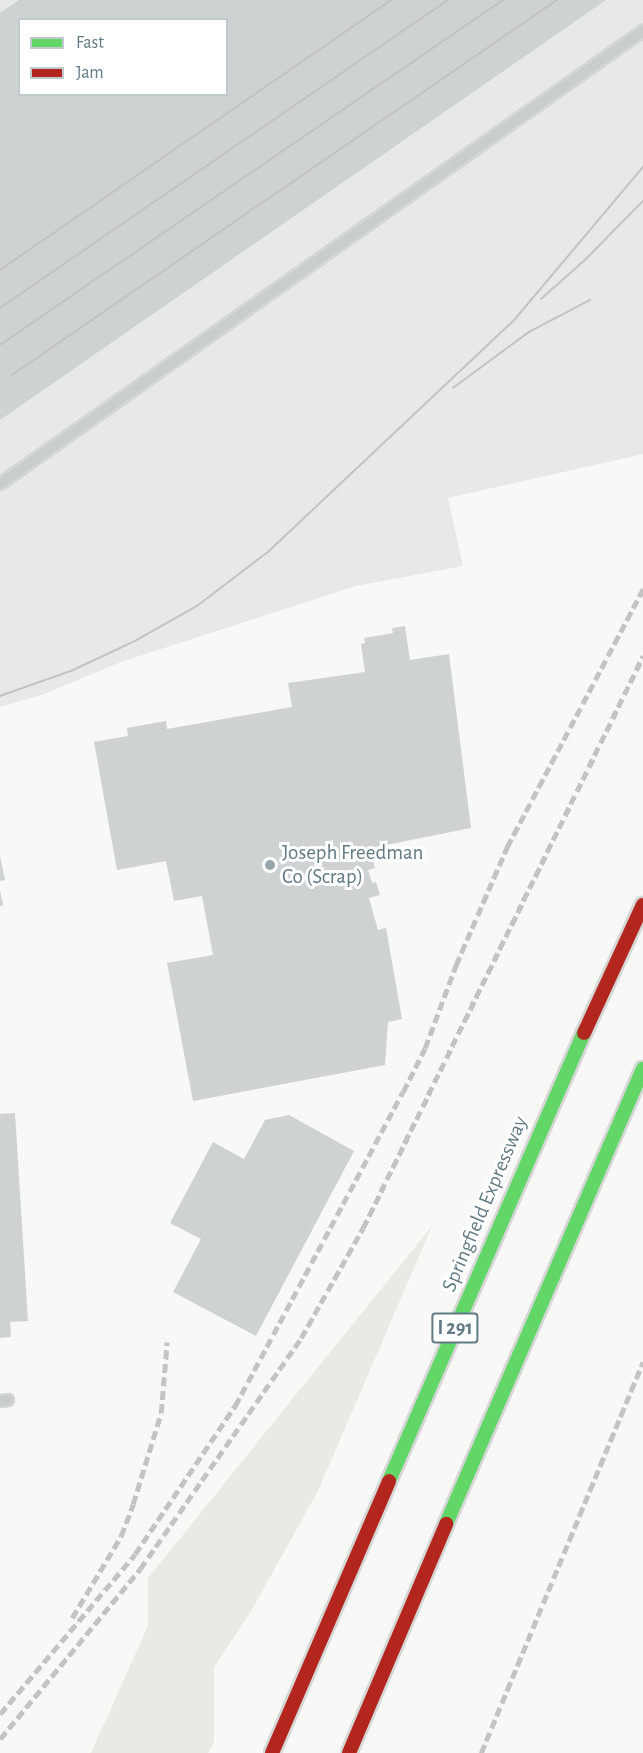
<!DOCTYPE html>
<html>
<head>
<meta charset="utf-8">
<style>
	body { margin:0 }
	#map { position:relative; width:643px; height:1753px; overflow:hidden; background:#f8f8f7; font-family:"Alegreya Sans",sans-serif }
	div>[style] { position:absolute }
	.built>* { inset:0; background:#e6e9e8 }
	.green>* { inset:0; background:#e8eae4 }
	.building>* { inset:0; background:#cfd2d2 }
	.roads { filter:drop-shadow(2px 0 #d5d6d6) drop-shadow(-2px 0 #d5d6d6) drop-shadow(0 2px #d5d6d6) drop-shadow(0 -2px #d5d6d6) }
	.lane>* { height:10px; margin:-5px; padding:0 5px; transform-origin:5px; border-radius:5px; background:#cacdcd }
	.fast>* { height:14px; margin:-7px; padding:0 7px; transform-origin:7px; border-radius:7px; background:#63d668 }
	.jam>* { height:14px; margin:-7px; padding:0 7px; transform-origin:7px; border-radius:7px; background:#b3261e }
	.tram>* { height:1.5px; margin:-0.75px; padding:0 0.75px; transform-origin:0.75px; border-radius:0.75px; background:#c1c3c4 }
	.rail>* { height:4.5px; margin-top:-2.25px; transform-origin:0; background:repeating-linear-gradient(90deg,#c1c3c4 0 9px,transparent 0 13.5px) }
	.dots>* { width:16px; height:16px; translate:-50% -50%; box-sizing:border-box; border:3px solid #fff; border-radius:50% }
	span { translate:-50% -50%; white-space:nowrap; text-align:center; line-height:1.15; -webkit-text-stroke:6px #fff; paint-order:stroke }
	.shield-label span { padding:2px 4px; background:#fff; border:2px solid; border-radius:4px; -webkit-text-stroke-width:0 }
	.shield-label { font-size:20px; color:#617a84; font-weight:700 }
	.poi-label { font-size:21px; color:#617a84 }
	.left { translate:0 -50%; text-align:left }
	.street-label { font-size:21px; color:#617a84 }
	.legend { position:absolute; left:18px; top:18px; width:210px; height:78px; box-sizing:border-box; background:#fff; border:2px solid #c0cace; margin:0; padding:8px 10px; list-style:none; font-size:18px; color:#617a84 }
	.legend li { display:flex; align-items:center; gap:12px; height:30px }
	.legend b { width:30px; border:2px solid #c0cace }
</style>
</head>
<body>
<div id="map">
	<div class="built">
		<div style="clip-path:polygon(evenodd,0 0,643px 0,643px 454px,448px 498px,463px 566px,356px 586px,121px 662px,42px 695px,0 707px,0 0,20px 20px,226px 20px,226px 94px,20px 94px,20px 20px)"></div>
	</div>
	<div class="green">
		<div style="clip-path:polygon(432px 1226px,318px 1491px,251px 1611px,214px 1667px,214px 1742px,208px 1753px,91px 1753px,148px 1626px,148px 1578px)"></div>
	</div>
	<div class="building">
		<div style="clip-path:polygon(evenodd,19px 0,606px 0,0 420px,0 13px,19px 0,20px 20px,226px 20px,226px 94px,20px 94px,20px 20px)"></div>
		<div style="clip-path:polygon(405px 626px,410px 660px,449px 654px,471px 828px,361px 850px,363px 857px,371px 855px,375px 868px,368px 870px,372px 883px,376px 882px,380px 895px,369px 898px,378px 930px,386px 928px,402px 1019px,388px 1022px,385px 1065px,193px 1101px,167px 963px,213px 955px,202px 896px,174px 901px,166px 861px,117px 870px,94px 742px,128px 736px,127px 728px,166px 721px,167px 729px,292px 707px,288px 683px,365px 672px,361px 644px,365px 643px,364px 638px,393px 633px,392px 628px)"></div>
		<div style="clip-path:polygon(0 856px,5px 880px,0 881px)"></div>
		<div style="clip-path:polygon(0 891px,3px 905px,0 906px)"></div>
		<div style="clip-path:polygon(15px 1113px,28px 1321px,10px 1322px,11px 1337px,0 1338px,0 1114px)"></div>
		<div style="clip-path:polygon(289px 1115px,354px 1151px,256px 1336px,173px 1292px,201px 1239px,170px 1223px,213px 1142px,244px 1159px,265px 1120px)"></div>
	</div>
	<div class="roads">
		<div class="lane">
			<div style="left:0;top:484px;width:787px;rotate:-35.17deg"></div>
			<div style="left:0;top:1401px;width:8px;rotate:-7deg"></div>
		</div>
		<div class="fast">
			<div style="left:389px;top:1481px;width:489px;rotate:-66.5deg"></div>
			<div style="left:446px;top:1524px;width:496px;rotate:-66.6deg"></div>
		</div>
		<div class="jam">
			<div style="left:584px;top:1033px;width:141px;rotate:-65.3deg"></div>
			<div style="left:272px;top:1753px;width:296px;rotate:-66.7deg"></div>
			<div style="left:349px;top:1753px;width:249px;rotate:-67deg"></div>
		</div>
	</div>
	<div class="tram">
		<div style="left:0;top:270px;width:475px;rotate:-34.6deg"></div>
		<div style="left:541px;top:299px;width:59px;rotate:-41.6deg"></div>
		<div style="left:585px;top:260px;width:83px;rotate:-45.5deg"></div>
		<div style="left:0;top:308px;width:544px;rotate:-34.51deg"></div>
		<div style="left:0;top:345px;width:610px;rotate:-34.45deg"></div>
		<div style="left:12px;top:375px;width:662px;rotate:-34.53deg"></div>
		<div style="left:453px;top:388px;width:94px;rotate:-36.4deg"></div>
		<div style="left:529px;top:332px;width:69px;rotate:-27.7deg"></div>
		<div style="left:0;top:696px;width:75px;rotate:-19.4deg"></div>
		<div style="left:71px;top:671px;width:71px;rotate:-25.1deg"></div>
		<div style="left:135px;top:641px;width:71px;rotate:-29.4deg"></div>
		<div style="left:197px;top:606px;width:89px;rotate:-37.3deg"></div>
		<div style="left:268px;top:552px;width:341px;rotate:-43.3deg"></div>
		<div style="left:516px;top:318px;width:197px;rotate:-49.9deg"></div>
	</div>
	<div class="rail">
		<div style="left:72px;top:1618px;width:96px;rotate:-59.1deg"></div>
		<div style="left:121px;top:1536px;width:34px;rotate:-69deg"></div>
		<div style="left:133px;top:1504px;width:95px;rotate:-72.9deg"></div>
		<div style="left:161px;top:1413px;width:71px;rotate:-85.2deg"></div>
		<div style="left:0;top:1714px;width:209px;rotate:-49.8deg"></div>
		<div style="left:135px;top:1554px;width:179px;rotate:-56deg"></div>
		<div style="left:235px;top:1406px;width:356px;rotate:-61.9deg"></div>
		<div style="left:403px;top:1092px;width:49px;rotate:-63.4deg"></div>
		<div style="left:425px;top:1048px;width:89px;rotate:-69.5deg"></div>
		<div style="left:456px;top:965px;width:129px;rotate:-66.6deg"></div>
		<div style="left:507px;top:847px;width:292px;rotate:-62.2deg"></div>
		<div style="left:0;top:1739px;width:220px;rotate:-50.5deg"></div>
		<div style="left:140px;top:1569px;width:282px;rotate:-55.1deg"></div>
		<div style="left:301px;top:1338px;width:126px;rotate:-60.6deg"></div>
		<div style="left:363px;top:1228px;width:637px;rotate:-63.92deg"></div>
		<div style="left:481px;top:1753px;width:423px;rotate:-67.5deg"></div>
	</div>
	<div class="dots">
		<div style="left:270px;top:865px;background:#96a6ac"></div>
	</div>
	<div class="shield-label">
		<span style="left:455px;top:1328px">I 291</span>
	</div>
	<div class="poi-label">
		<span class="left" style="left:282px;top:865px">Joseph Freedman<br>Co (Scrap)</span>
	</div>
	<div class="street-label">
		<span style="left:485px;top:1204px;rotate:-67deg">Springfield Expressway</span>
	</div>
	<ul class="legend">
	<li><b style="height:8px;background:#63d668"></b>Fast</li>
	<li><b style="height:8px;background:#b3261e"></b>Jam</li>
	</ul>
</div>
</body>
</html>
